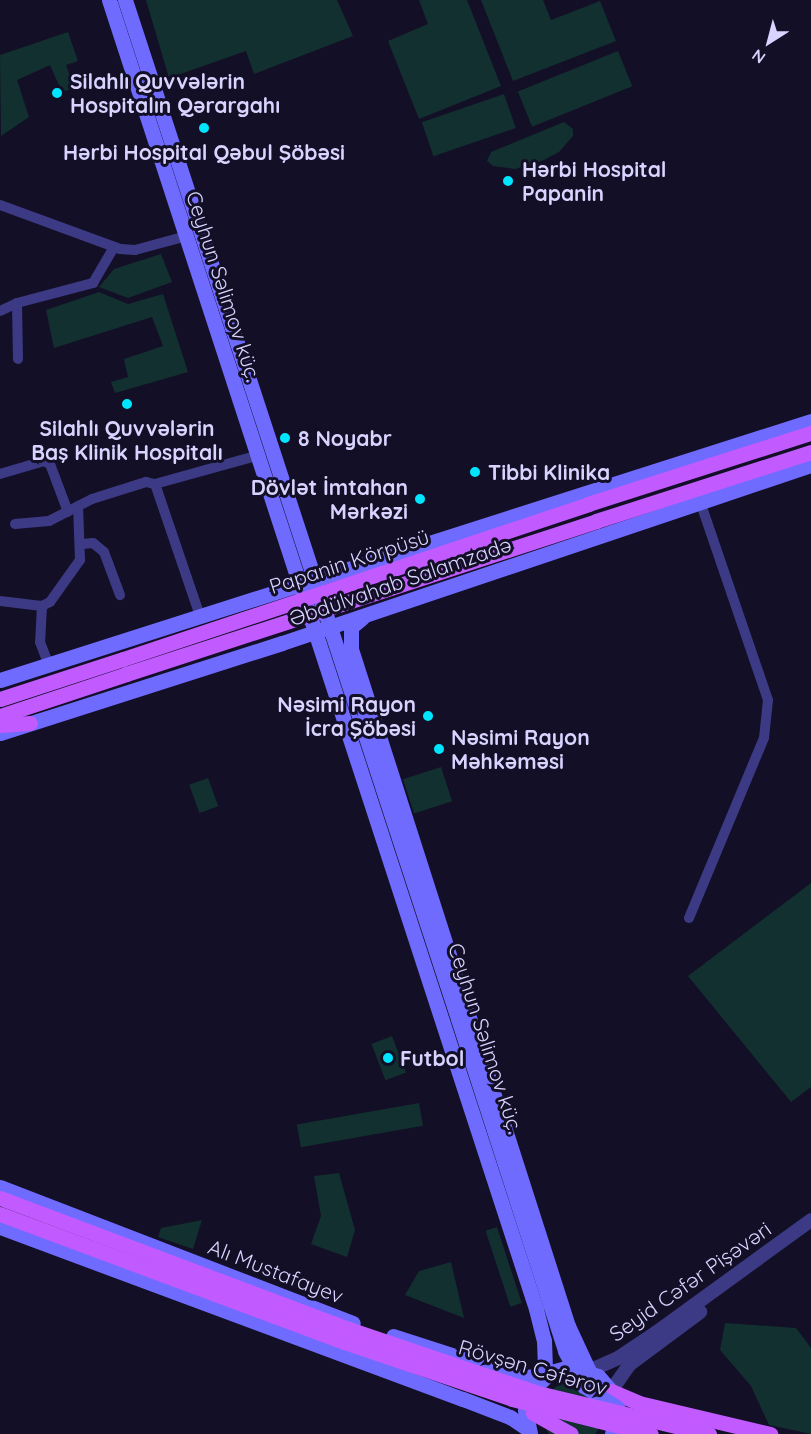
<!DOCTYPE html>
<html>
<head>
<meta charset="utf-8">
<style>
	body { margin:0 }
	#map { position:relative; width:811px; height:1434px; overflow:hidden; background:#130f26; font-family:Quicksand,sans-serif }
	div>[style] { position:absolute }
	.green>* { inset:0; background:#12302f; transform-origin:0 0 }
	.minor>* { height:10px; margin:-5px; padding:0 5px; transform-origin:5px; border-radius:5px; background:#3d3a85 }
	.tertiary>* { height:14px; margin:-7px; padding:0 7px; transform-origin:7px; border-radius:7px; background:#3d3a85 }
	.secondary>* { height:15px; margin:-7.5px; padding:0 7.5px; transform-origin:7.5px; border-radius:7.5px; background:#6f6bff }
	.primary>* { height:15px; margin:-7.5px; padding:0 7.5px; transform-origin:7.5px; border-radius:7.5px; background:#c25bff }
	.secondary-bridge>* { height:15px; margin:-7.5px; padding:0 7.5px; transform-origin:7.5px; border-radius:7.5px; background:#6f6bff }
	.primary-bridge>* { height:15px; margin:-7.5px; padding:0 7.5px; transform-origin:7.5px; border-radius:7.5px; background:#c25bff }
	.dots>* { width:16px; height:16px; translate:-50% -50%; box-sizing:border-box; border:3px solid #130f26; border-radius:50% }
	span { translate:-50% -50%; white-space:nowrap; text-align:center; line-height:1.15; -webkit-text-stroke:6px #130f26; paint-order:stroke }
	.poi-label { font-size:21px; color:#d9d4ff; font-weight:700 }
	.left { translate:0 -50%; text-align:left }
	.right { translate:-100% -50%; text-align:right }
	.street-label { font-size:21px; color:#d9d4ff }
	.north { position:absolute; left:739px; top:12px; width:60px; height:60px; -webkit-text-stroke:4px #130f26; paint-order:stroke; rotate:216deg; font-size:16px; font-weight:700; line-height:24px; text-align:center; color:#d9d4ff }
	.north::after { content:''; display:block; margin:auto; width:21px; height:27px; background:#d9d4ff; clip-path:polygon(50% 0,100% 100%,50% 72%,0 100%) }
</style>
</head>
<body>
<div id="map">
	<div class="green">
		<div style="clip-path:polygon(146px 0,337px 0,353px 36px,254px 74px,246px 51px,169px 78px)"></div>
		<div style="clip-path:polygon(419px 0,467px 0,501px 86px,419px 119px,388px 41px,428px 24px)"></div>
		<div style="clip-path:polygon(481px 0,543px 0,551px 20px,600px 1px,616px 41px,513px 81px)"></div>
		<div style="clip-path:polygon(68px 32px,78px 61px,66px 65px,74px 88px,62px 92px,50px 65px,17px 80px,29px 117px,1px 136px,0 55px)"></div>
		<div style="left:618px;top:51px;width:38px;height:108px;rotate:68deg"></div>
		<div style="left:504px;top:94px;width:36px;height:87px;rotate:71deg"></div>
		<div style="clip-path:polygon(564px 122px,573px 129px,573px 136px,559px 152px,544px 160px,515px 169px,493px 166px,487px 161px,491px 152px)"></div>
		<div style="clip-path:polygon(161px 254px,172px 282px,128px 298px,99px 287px,114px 269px)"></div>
		<div style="clip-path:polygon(99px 292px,128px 304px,163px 294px,188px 372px,115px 393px,111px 382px,128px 377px,124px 359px,163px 346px,152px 317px,54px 348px,46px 310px)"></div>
		<div style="left:441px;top:767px;width:36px;height:40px;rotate:72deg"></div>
		<div style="left:208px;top:778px;width:30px;height:20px;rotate:70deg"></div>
		<div style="clip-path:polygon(811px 883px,811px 1087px,791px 1102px,688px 976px)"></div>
		<div style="left:392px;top:1036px;width:39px;height:22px;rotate:69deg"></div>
		<div style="left:419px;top:1103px;width:23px;height:124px;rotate:80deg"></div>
		<div style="clip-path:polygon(339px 1173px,355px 1230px,347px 1257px,311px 1244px,321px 1216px,314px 1176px)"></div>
		<div style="clip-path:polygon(202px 1220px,193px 1249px,158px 1237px,161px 1228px)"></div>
		<div style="left:497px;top:1227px;width:80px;height:12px;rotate:72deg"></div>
		<div style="clip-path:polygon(451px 1262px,464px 1318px,405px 1295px,419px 1271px)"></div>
		<div style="clip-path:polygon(725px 1323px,796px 1328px,811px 1348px,811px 1434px,769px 1425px,751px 1386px,720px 1350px)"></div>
		<div style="clip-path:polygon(576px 1382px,584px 1384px,601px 1423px,598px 1430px,595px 1434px,549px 1434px,542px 1422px,548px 1393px,560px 1384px)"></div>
	</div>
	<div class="minor">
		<div style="left:0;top:205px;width:128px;rotate:20.1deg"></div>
		<div style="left:120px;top:249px;width:15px;rotate:4deg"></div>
		<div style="left:135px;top:250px;width:54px;rotate:-15.1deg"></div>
		<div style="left:17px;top:303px;width:79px;rotate:-14.7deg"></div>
		<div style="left:93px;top:283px;width:42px;rotate:-59.7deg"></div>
		<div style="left:0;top:311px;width:19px;rotate:-25deg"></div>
		<div style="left:17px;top:303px;width:56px;rotate:89deg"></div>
		<div style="left:0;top:474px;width:46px;rotate:-16.5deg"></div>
		<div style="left:44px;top:461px;width:7px;rotate:27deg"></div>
		<div style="left:50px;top:464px;width:51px;rotate:69.4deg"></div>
		<div style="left:15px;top:524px;width:34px;rotate:-5deg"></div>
		<div style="left:49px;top:521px;width:48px;rotate:-27.1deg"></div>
		<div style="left:92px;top:499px;width:57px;rotate:-17.5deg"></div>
		<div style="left:146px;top:482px;width:9px;rotate:13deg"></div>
		<div style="left:82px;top:544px;width:11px;rotate:-5deg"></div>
		<div style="left:93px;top:543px;width:14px;rotate:39deg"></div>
		<div style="left:104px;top:552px;width:46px;rotate:69.6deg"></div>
		<div style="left:0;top:601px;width:42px;rotate:6.8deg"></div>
		<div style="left:42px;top:606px;width:9px;rotate:-27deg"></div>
		<div style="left:50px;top:602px;width:52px;rotate:-54.5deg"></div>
		<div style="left:80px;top:560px;width:54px;rotate:-92.1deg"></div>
		<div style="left:42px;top:606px;width:36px;rotate:93deg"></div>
		<div style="left:40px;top:642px;width:25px;rotate:69deg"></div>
		<div style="left:200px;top:616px;width:139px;rotate:-108.8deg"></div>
		<div style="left:155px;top:484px;width:105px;rotate:-15.5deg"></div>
		<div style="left:689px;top:918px;width:195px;rotate:-67.4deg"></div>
		<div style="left:764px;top:738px;width:38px;rotate:-84deg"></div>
		<div style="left:768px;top:700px;width:210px;rotate:-108.9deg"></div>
	</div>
	<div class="tertiary">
		<div style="left:589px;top:1371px;width:32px;rotate:-24deg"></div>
		<div style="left:618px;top:1358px;width:47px;rotate:-33.7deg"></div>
		<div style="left:657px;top:1332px;width:190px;rotate:-36deg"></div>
		<div style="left:611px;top:1391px;width:32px;rotate:-55deg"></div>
		<div style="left:629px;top:1365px;width:89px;rotate:-36.7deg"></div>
	</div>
	<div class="secondary">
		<div style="left:109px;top:0;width:1377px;rotate:71.93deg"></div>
		<div style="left:536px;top:1309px;width:32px;rotate:76deg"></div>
		<div style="left:544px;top:1340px;width:30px;rotate:88deg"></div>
		<div style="left:545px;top:1370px;width:8px;rotate:113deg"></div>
		<div style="left:542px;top:1377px;width:25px;rotate:-178deg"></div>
		<div style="left:517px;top:1376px;width:130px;rotate:-162.1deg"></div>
		<div style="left:125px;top:0;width:1072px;rotate:71.9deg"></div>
		<div style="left:362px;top:618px;width:14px;rotate:141deg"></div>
		<div style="left:351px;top:627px;width:22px;rotate:90deg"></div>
		<div style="left:351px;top:649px;width:711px;rotate:72.23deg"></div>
		<div style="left:568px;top:1326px;width:50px;rotate:65deg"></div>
		<div style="left:0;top:680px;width:851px;rotate:-17.71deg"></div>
		<div style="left:0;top:733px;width:296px;rotate:-17.7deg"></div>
		<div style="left:282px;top:643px;width:558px;rotate:-18.6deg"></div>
		<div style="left:0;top:1187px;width:378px;rotate:21.1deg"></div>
		<div style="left:0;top:1227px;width:494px;rotate:20.4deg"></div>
		<div style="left:463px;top:1399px;width:50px;rotate:21deg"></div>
		<div style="left:510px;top:1417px;width:22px;rotate:34deg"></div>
		<div style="left:530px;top:1433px;width:24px;rotate:-102deg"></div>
		<div style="left:525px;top:1410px;width:19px;rotate:-74deg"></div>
		<div style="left:530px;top:1392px;width:29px;rotate:-44deg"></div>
		<div style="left:551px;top:1372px;width:20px;rotate:-15deg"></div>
		<div style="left:570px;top:1367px;width:29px;rotate:18deg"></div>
		<div style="left:598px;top:1376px;width:20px;rotate:49deg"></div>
		<div style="left:611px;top:1391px;width:25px;rotate:76deg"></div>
		<div style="left:617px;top:1415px;width:20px;rotate:105deg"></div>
	</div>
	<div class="primary">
		<div style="left:588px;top:504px;width:234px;rotate:-17.7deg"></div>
		<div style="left:596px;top:521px;width:226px;rotate:-17.8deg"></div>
		<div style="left:0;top:699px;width:129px;rotate:-18deg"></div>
		<div style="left:0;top:716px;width:133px;rotate:-18.4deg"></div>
		<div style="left:0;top:725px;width:30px;rotate:-4deg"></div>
		<div style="left:0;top:1198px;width:373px;rotate:20.6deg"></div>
		<div style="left:0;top:1214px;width:367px;rotate:20.4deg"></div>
		<div style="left:611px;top:1391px;width:30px;rotate:23deg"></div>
		<div style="left:639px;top:1403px;width:135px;rotate:13.3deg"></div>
	</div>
	<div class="secondary-bridge">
		<div style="left:458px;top:1019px;width:349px;rotate:72.1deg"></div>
		<div style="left:565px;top:1351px;width:40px;rotate:62deg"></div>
		<div style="left:584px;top:1386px;width:40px;rotate:32.9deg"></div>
	</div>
	<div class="primary-bridge">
		<div style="left:123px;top:659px;width:490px;rotate:-18.4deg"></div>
		<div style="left:126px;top:674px;width:494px;rotate:-18deg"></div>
		<div style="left:349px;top:1329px;width:200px;rotate:18.7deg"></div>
		<div style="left:538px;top:1393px;width:176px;rotate:13.5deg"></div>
		<div style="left:344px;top:1342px;width:177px;rotate:18.7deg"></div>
		<div style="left:512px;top:1399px;width:143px;rotate:14.1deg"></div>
		<div style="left:533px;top:1413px;width:43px;rotate:28.9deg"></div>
	</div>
	<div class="dots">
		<div style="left:57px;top:93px;background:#00e5ff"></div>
		<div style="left:204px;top:128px;background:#00e5ff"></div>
		<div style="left:508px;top:181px;background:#00e5ff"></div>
		<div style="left:127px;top:404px;background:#00e5ff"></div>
		<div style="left:285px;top:438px;background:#00e5ff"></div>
		<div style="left:475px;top:472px;background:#00e5ff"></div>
		<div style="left:420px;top:499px;background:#00e5ff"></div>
		<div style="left:428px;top:716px;background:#00e5ff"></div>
		<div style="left:439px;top:749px;background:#00e5ff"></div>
		<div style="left:388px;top:1058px;background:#00e5ff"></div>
	</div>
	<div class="poi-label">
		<span class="left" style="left:70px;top:93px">Silahlı Quvvələrin<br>Hospitalın Qərargahı</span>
		<span style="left:204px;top:152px">Hərbi Hospital Qəbul Şöbəsi</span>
		<span class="left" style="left:522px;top:181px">Hərbi Hospital<br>Papanin</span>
		<span style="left:127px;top:440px">Silahlı Quvvələrin<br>Baş Klinik Hospitalı</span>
		<span class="left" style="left:298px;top:438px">8 Noyabr</span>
		<span class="left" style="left:488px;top:472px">Tibbi Klinika</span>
		<span class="right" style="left:408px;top:499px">Dövlət İmtahan<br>Mərkəzi</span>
		<span class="right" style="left:416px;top:716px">Nəsimi Rayon<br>İcra Şöbəsi</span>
		<span class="left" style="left:451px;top:749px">Nəsimi Rayon<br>Məhkəməsi</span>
		<span class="left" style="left:400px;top:1058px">Futbol</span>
	</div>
	<div class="street-label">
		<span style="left:224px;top:286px;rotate:72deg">Ceyhun Səlimov küç.</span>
		<span style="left:349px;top:561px;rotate:-18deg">Papanin Körpüsü</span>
		<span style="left:400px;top:581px;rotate:-19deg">Əbdülvahab Salamzadə</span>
		<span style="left:486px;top:1038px;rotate:72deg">Ceyhun Səlimov küç.</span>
		<span style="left:276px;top:1271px;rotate:21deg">Alı Mustafayev</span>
		<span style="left:690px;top:1281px;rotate:-35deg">Seyid Cəfər Pişəvəri</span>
		<span style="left:533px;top:1367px;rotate:16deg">Rövşən Cəfərov</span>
	</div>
	<div class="north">N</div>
</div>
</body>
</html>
